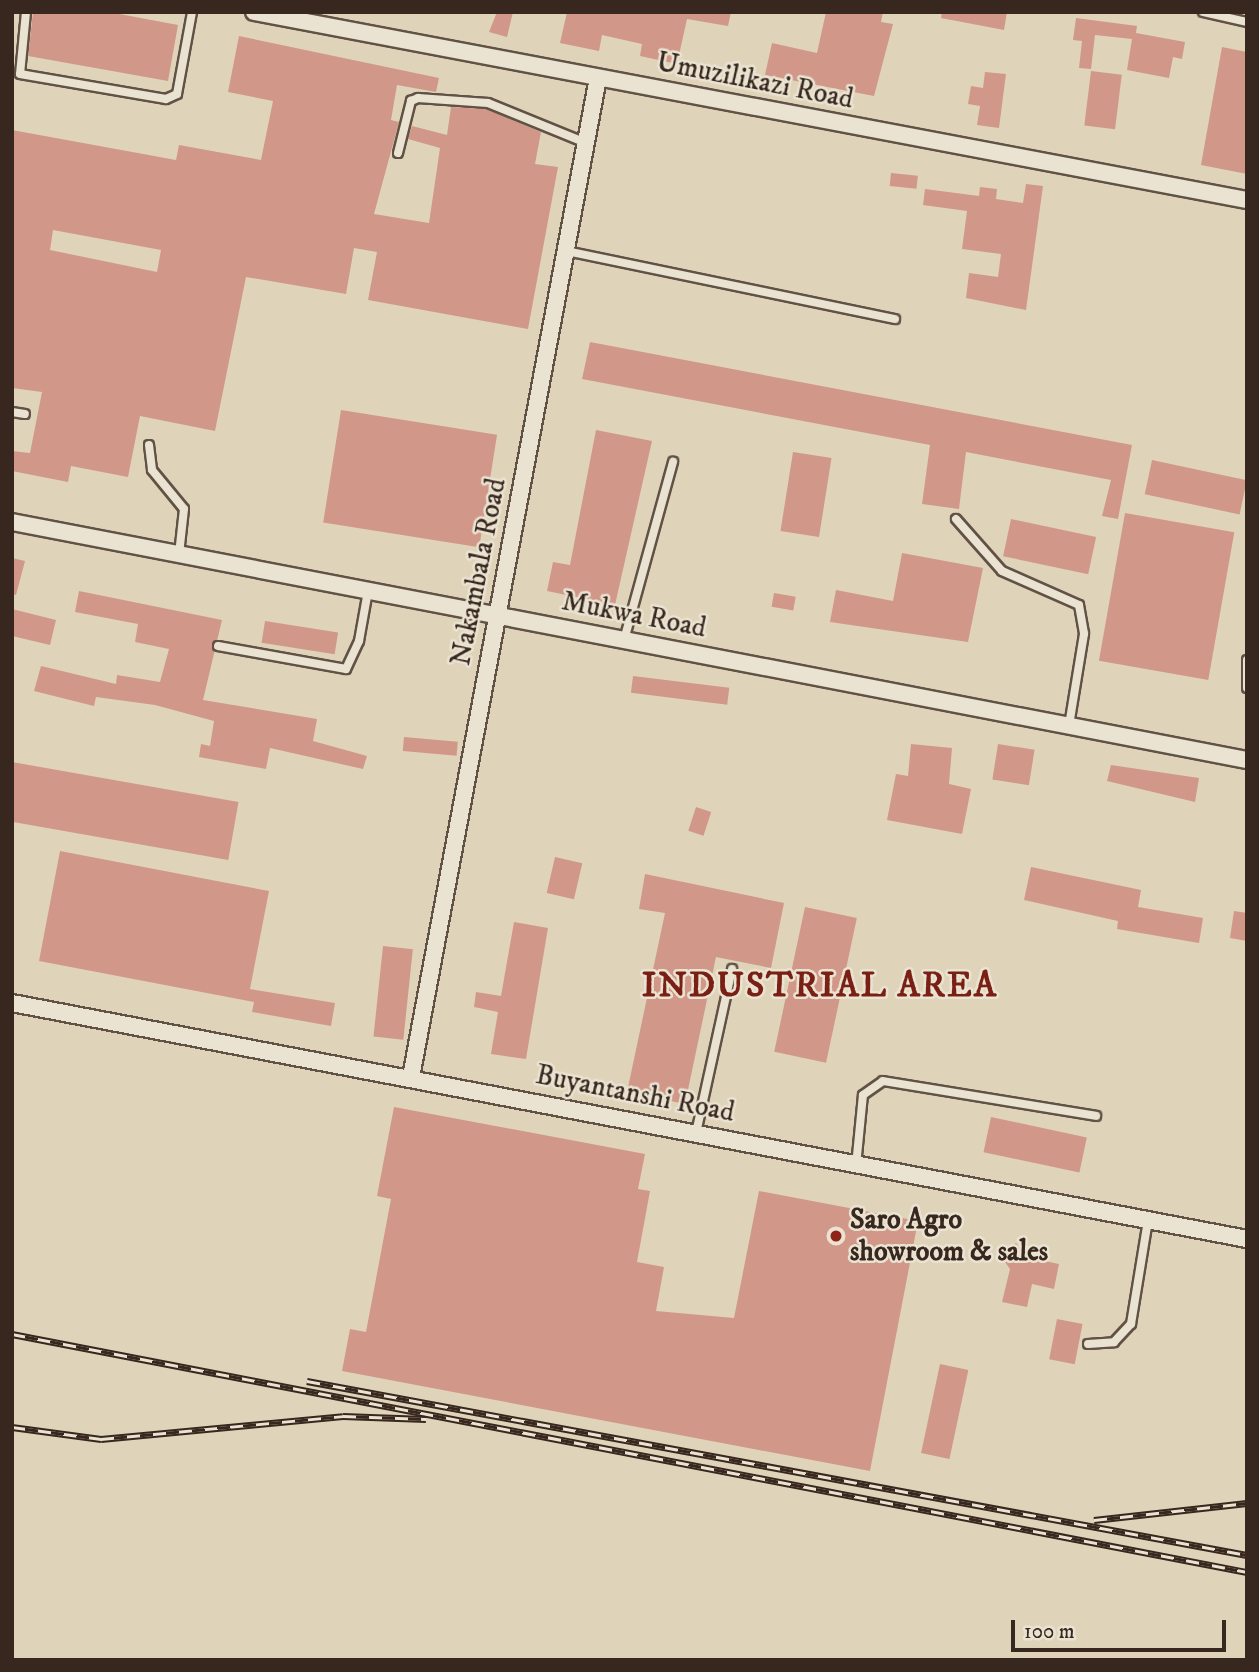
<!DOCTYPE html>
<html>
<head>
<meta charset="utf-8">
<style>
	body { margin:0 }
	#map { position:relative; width:1259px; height:1672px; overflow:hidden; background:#dfd4b9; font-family:"IM FELL DW Pica",serif }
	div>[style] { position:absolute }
	.building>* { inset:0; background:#d19889; transform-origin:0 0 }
	.roads { filter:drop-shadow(2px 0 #615245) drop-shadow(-2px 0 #615245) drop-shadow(0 2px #615245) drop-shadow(0 -2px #615245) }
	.lane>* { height:8px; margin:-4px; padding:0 4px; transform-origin:4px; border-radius:4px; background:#eae3d2 }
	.street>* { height:16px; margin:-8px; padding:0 8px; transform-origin:8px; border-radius:8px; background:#eae3d2 }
	.rail>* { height:7px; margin-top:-3.5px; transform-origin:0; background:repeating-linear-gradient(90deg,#eae3d2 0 13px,#37271e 0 26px); box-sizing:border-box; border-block:2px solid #37271e }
	.dots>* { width:19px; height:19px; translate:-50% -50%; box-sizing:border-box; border:4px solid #eae3d2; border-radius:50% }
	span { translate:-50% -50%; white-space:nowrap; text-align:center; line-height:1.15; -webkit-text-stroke:5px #eae3d2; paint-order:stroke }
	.street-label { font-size:28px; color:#37271e }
	.poi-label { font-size:28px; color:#37271e; font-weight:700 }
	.left { translate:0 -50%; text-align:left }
	.district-label { font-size:35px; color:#7a1f14; font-weight:700; letter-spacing:2px }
	.frame { position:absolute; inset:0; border:14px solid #37271e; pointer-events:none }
	.scale { position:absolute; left:1011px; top:1620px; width:215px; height:32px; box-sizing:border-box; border:4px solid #37271e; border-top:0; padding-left:9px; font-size:21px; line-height:24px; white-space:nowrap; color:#37271e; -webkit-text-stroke:5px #eae3d2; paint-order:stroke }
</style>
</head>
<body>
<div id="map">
	<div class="building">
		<div style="clip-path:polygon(33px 12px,109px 12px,178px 25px,168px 81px,28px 56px)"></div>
		<div style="clip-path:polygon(497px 12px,513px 12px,507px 37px,489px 32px)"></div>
		<div style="clip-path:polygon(567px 12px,731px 12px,728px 26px,687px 19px,677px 64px,640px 56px,642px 44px,602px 35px,599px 51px,560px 43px)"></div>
		<div style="clip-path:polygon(826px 12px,883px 12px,881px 22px,893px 24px,874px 96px,765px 75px,772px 43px,817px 53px)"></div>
		<div style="clip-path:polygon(942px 12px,1007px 12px,1004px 30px,941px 18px)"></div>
		<div style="clip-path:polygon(1076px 18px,1137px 26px,1136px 33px,1185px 42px,1182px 59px,1173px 57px,1169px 78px,1127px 70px,1132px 39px,1095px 35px,1091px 69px,1079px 68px,1082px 41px,1073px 40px)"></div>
		<div style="clip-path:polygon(evenodd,239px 36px,439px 78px,436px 92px,397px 85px,391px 120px,399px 122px,374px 214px,429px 223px,440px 148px,408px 139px,412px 126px,447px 135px,451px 107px,486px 109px,541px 132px,535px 164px,558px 167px,528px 329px,368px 300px,377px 252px,354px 248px,346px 294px,246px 277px,215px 431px,140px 416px,128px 477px,71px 466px,68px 482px,12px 471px,12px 451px,30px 453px,42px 392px,12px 388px,12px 130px,176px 160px,179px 145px,261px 160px,273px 101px,228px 92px,239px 36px,53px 230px,161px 250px,157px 272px,50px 250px,53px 230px)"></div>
		<div style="clip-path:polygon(1222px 47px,1247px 52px,1247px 174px,1201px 165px)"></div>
		<div style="left:1091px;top:71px;width:31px;height:55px;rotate:7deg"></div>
		<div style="clip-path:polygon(985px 72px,1006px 74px,999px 128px,977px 125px,980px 106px,968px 104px,971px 86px,983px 88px)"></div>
		<div style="left:891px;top:173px;width:27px;height:13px;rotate:6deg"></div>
		<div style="clip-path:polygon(1026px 184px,1043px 186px,1026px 310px,966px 298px,969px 273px,998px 277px,1001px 254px,962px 249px,967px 211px,923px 205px,925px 189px,979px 196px,980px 187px,997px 189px,996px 199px,1023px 203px)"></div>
		<div style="clip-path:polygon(590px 342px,1132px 445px,1118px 519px,1102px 516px,1111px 480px,966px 452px,959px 509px,922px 504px,930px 445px,582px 379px)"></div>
		<div style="left:341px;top:410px;width:158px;height:114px;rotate:9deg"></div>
		<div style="clip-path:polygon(596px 430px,652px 441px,615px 605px,547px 591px,553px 562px,570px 565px)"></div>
		<div style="left:793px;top:452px;width:39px;height:80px;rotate:9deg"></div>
		<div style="left:1152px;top:460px;width:97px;height:35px;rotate:12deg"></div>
		<div style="left:1125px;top:513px;width:111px;height:150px;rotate:10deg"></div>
		<div style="left:1011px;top:519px;width:87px;height:38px;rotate:12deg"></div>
		<div style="clip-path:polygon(902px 553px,983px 568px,968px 642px,830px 622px,836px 590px,893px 601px)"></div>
		<div style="clip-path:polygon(12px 558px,25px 561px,16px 595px,12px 594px)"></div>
		<div style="clip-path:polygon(79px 591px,222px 620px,203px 700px,317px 719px,313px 741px,367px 756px,363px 769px,270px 748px,266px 769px,199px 757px,201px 744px,210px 746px,214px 721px,155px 705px,96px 697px,94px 706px,34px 691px,41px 666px,116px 684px,117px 675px,160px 682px,169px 649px,135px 642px,138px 624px,75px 612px)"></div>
		<div style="left:774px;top:593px;width:22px;height:14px;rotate:10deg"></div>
		<div style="clip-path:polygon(12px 609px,56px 620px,50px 645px,12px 636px)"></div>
		<div style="left:265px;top:621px;width:74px;height:22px;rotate:9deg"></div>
		<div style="left:633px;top:676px;width:97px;height:17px;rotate:7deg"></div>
		<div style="left:404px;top:737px;width:54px;height:14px;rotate:5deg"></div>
		<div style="clip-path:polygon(911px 744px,952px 748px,949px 784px,971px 789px,962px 834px,887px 820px,896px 774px,908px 776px)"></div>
		<div style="left:998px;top:744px;width:37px;height:36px;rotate:9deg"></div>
		<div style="left:12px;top:762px;width:230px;height:59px;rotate:10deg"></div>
		<div style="clip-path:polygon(1111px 765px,1199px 778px,1195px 802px,1107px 781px)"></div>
		<div style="left:696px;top:807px;width:16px;height:25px;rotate:18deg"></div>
		<div style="clip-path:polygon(60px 851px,269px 891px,250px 989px,335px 1003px,331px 1026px,252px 1012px,254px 1002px,39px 961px)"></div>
		<div style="left:555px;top:857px;width:28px;height:37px;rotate:13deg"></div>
		<div style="clip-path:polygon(1031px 867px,1141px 890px,1138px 907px,1203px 918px,1199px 943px,1117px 929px,1118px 921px,1024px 900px)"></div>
		<div style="clip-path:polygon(645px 874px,784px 903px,771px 968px,716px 957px,685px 1104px,627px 1092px,665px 913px,639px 909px)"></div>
		<div style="left:805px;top:907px;width:53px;height:148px;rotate:12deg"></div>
		<div style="clip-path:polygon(1234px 911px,1247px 913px,1247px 941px,1230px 938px)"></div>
		<div style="clip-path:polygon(514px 922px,548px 928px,526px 1059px,491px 1054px,498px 1012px,474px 1007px,476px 992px,501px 996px)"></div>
		<div style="left:383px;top:946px;width:30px;height:91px;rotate:6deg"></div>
		<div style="clip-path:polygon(394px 1107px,645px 1154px,638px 1189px,650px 1191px,637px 1262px,664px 1267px,656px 1311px,734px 1318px,759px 1191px,918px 1221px,870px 1471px,342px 1371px,350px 1329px,366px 1332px,391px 1199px,377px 1196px)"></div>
		<div style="left:991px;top:1117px;width:98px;height:36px;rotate:12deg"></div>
		<div style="clip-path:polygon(1016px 1243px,1026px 1257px,1059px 1264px,1054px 1289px,1032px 1284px,1027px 1307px,1002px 1302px,1010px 1269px,1000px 1255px)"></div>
		<div style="left:1057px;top:1319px;width:26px;height:41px;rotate:11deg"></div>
		<div style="left:940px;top:1364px;width:29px;height:91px;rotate:12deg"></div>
	</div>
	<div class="roads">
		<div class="lane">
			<div style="left:26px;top:12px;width:62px;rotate:95.5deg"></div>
			<div style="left:20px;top:74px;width:148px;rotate:9.7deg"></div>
			<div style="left:166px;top:99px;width:12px;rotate:-24deg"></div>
			<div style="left:177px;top:94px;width:83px;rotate:-79.6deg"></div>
			<div style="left:1203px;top:12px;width:45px;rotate:12.8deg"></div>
			<div style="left:398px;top:153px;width:54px;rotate:-76deg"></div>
			<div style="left:411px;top:101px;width:8px;rotate:-23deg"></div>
			<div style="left:418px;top:98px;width:70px;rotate:4.1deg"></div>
			<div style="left:488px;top:103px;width:106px;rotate:22.2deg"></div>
			<div style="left:566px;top:251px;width:336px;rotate:11.7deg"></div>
			<div style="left:12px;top:412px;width:13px;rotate:9deg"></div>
			<div style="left:149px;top:445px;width:25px;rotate:83deg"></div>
			<div style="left:152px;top:470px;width:50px;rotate:50.6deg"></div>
			<div style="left:184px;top:509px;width:45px;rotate:96.3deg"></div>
			<div style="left:956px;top:519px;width:69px;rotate:48.5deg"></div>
			<div style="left:1002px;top:571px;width:84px;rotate:23.8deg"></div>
			<div style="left:1079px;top:605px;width:29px;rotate:80deg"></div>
			<div style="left:1084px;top:634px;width:93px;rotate:99.3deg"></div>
			<div style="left:624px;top:640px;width:185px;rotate:-74.6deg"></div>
			<div style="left:218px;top:646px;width:130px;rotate:10.2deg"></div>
			<div style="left:346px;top:669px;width:31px;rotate:-65deg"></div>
			<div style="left:359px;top:641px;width:51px;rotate:-79.8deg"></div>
			<div style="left:1247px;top:660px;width:28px;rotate:90deg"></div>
			<div style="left:696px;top:1133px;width:168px;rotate:-77.6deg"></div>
			<div style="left:856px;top:1166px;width:71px;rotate:-84.4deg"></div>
			<div style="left:863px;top:1095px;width:24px;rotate:-35deg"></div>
			<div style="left:883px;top:1081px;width:216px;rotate:9.3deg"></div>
			<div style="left:1088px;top:1344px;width:26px;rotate:-4deg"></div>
			<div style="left:1114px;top:1342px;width:25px;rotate:-47deg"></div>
			<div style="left:1131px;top:1324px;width:105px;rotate:-80.7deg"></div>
		</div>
		<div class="street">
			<div style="left:254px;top:12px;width:1011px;rotate:10.72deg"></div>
			<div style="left:12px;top:522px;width:1258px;rotate:10.91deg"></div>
			<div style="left:12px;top:1003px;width:1257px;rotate:10.82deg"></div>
			<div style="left:411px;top:1077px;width:1016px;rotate:-79.4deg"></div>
		</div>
	</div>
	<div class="rail">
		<div style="left:12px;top:1334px;width:1258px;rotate:10.91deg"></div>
		<div style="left:307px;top:1381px;width:956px;rotate:10.49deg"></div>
		<div style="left:12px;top:1427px;width:90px;rotate:7.7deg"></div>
		<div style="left:101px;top:1439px;width:243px;rotate:-5.4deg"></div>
		<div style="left:343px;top:1416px;width:83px;rotate:2.1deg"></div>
		<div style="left:1094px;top:1520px;width:154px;rotate:-6.3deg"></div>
	</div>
	<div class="dots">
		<div style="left:836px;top:1236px;background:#8f2418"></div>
	</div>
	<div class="street-label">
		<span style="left:755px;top:81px;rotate:11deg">Umuzilikazi Road</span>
		<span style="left:479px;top:572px;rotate:-79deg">Nakambala Road</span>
		<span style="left:634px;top:615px;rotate:11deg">Mukwa Road</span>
		<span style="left:635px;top:1094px;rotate:11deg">Buyantanshi Road</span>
	</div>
	<div class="poi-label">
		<span class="left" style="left:850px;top:1236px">Saro Agro<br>showroom &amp; sales</span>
	</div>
	<div class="district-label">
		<span style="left:820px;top:986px">INDUSTRIAL AREA</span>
	</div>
	<div class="frame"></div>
	<div class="scale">100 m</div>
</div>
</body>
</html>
